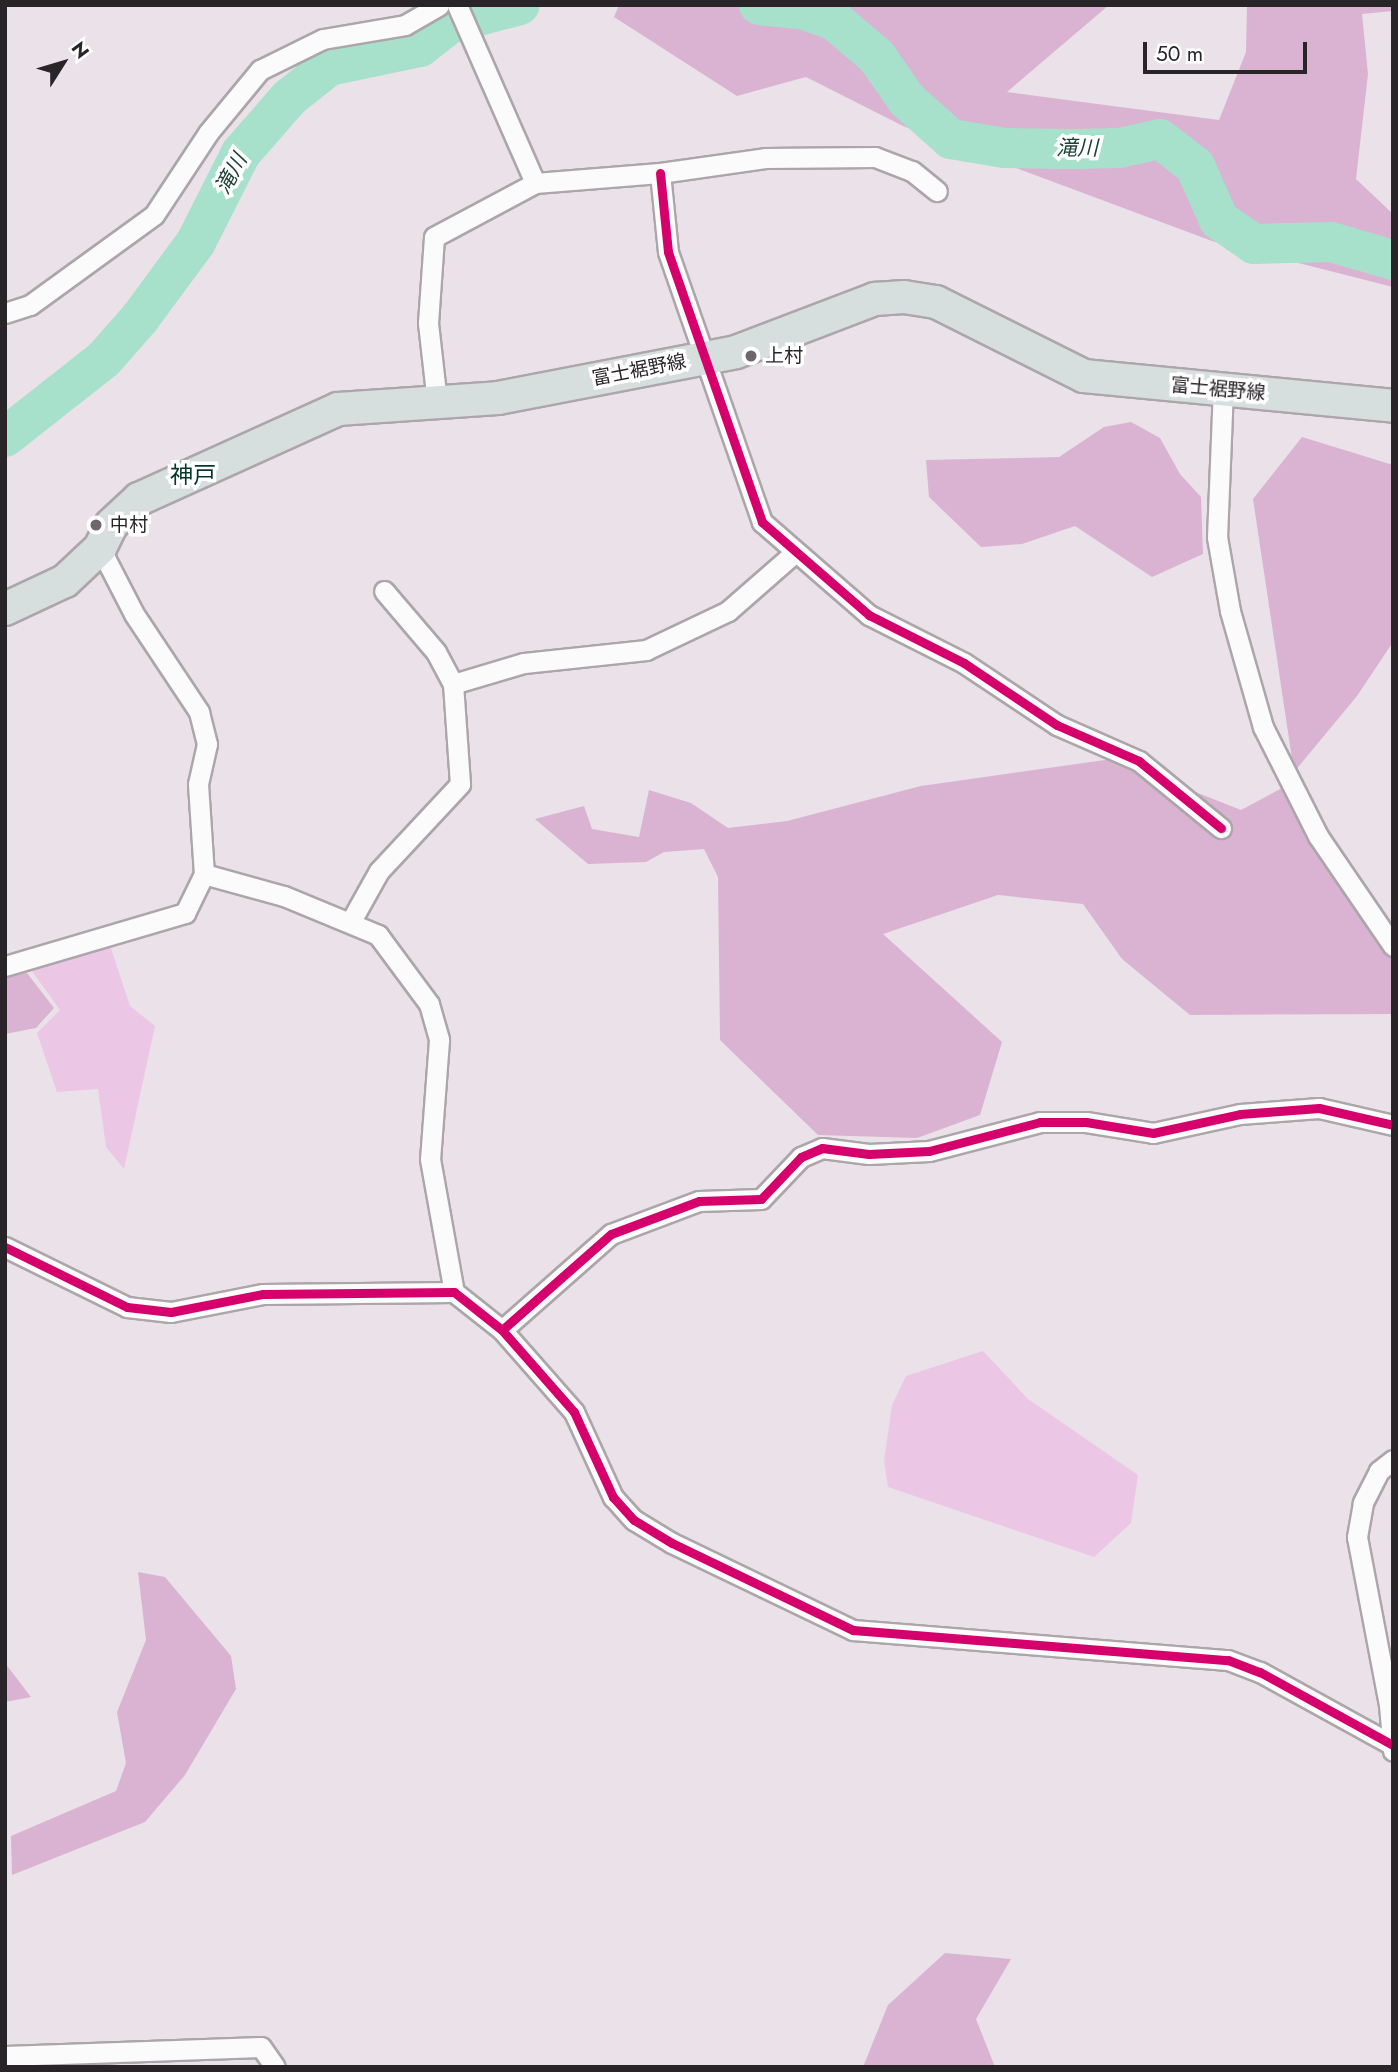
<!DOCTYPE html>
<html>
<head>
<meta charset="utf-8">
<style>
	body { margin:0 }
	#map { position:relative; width:1398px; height:2072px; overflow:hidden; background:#eae2e8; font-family:Jost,"Noto Sans JP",sans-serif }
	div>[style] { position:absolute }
	.green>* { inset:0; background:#ecc6e5 }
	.forest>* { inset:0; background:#d9b3d1 }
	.river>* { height:40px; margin:-20px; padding:0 20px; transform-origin:20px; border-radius:20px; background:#a7e1cb }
	.roads { filter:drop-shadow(2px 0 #aca6aa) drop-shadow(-2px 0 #aca6aa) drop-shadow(0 2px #aca6aa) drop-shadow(0 -2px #aca6aa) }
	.street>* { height:19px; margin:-9.5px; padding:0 9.5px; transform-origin:9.5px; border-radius:9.5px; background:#fcfbfc }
	.primary>* { height:32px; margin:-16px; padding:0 16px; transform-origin:16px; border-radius:16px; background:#d6dfdd }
	.cycleway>* { height:9px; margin:-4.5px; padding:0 4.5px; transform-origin:4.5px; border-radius:4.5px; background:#d6006c }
	.dots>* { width:19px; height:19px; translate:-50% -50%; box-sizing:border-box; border:4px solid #fff; border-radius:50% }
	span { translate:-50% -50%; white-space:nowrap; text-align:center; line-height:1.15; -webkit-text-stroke:7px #fff; paint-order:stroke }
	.poi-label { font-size:19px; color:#292428 }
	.left { translate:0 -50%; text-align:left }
	.street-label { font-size:19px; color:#292428 }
	.water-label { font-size:21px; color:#1c4234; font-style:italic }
	.quarter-label { font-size:23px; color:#043828 }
	.frame { position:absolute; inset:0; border:7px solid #292428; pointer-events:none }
	.north { position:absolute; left:28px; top:28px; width:70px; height:70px; -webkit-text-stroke:5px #fff; paint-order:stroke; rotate:53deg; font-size:19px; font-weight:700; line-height:28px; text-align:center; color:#292428 }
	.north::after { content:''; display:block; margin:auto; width:24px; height:32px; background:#292428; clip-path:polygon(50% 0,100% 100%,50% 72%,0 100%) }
	.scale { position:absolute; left:1143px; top:42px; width:164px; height:32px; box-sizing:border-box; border:4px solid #292428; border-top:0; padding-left:9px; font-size:21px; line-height:24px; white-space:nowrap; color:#292428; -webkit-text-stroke:5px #fff; paint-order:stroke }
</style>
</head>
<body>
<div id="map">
	<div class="green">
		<div style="clip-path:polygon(106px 933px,130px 1006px,155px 1026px,124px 1169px,106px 1147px,98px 1089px,57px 1092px,37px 1033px,60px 1010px,29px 967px)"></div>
		<div style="clip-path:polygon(983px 1351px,1028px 1399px,1138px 1475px,1131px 1523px,1094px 1557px,888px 1487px,884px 1461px,892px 1405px,906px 1376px)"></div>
	</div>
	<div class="forest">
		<div style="clip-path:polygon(619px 5px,1109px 5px,1007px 92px,1219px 120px,1246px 52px,1247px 5px,1393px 5px,1393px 11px,1362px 14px,1368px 74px,1356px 179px,1393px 214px,1393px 287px,1212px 241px,903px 126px,806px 77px,737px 96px,614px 17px)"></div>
		<div style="clip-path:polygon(1131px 422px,1160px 438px,1180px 474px,1201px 497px,1203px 554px,1152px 577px,1075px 526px,1022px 544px,981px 547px,929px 497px,926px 460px,1059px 457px,1104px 427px)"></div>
		<div style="clip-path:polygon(1302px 437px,1393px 465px,1393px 642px,1357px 696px,1294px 772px,1253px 499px)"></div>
		<div style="clip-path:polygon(1112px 759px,1241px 810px,1284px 787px,1393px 955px,1393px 1014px,1190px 1015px,1122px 959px,1083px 904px,998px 895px,883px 934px,1002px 1042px,980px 1115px,917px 1138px,818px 1135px,720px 1040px,718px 877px,704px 849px,664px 852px,646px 862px,588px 864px,535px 819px,584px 806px,592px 829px,639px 837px,649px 790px,691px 803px,728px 828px,787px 821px,921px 786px)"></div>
		<div style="clip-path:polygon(27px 973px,54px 1008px,36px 1028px,5px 1034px,5px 977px)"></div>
		<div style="clip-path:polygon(138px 1572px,165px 1577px,231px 1656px,236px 1689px,185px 1775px,145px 1822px,12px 1875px,11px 1836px,116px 1791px,126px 1763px,117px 1712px,146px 1640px)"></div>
		<div style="clip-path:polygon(5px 1663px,31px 1697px,5px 1702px)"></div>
		<div style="clip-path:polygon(945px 1953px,1011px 1959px,976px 2019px,995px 2067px,863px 2067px,888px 2005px)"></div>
	</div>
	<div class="river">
		<div style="left:759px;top:5px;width:46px;rotate:6.2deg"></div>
		<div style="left:805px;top:10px;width:32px;rotate:20deg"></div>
		<div style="left:835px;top:21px;width:55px;rotate:40.6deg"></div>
		<div style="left:877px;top:57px;width:52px;rotate:55.1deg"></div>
		<div style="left:907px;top:100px;width:59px;rotate:41.6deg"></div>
		<div style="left:951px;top:139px;width:54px;rotate:9.6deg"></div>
		<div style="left:1004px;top:148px;width:71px;rotate:0.8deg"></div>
		<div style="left:1075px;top:149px;width:44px;rotate:-1.3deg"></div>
		<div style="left:1119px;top:148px;width:42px;rotate:-12.4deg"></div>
		<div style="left:1160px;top:139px;width:44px;rotate:37.6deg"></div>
		<div style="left:1195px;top:166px;width:59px;rotate:66deg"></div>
		<div style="left:1219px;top:220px;width:42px;rotate:34.4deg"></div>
		<div style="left:1254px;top:244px;width:77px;rotate:-1.5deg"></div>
		<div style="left:1331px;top:242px;width:65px;rotate:16.2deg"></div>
		<div style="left:5px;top:437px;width:126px;rotate:-38.2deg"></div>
		<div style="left:104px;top:359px;width:55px;rotate:-48.7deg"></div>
		<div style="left:140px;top:318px;width:94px;rotate:-53.6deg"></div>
		<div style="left:196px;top:242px;width:100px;rotate:-63.2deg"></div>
		<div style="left:241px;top:153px;width:73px;rotate:-48.9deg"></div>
		<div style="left:289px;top:98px;width:51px;rotate:-38.7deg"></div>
		<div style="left:329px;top:66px;width:93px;rotate:-11.8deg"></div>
		<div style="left:420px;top:47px;width:37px;rotate:-38deg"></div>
		<div style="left:449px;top:24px;width:73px;rotate:-15deg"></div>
	</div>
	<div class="roads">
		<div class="street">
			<div style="left:457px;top:5px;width:194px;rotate:66.3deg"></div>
			<div style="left:660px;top:173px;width:79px;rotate:84.2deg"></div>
			<div style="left:668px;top:252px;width:286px;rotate:70.8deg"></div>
			<div style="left:762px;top:522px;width:142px;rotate:41deg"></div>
			<div style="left:869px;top:615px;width:106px;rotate:26.8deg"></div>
			<div style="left:964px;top:663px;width:112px;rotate:33.7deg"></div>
			<div style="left:1057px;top:725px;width:90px;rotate:23.7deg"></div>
			<div style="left:1139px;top:761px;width:106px;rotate:39.3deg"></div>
			<div style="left:5px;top:313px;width:26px;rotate:-18deg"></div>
			<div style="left:30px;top:305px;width:153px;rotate:-36deg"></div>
			<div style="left:154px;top:215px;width:98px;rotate:-56.6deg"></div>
			<div style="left:208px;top:133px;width:82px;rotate:-50.5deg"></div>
			<div style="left:260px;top:70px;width:70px;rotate:-26.2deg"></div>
			<div style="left:323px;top:39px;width:83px;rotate:-9.7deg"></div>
			<div style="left:405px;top:25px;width:39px;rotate:-30deg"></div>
			<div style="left:1223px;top:388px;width:149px;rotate:92.3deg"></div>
			<div style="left:1217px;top:537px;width:75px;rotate:80deg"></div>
			<div style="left:1230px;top:611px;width:121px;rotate:74.1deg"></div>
			<div style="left:1263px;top:727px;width:122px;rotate:63.2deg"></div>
			<div style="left:1318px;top:836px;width:133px;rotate:55.7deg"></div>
			<div style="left:437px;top:402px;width:80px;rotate:-96.5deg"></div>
			<div style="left:428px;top:323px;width:86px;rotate:-86deg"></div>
			<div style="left:434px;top:237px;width:115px;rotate:-28.1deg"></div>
			<div style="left:535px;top:183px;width:125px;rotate:-4.6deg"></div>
			<div style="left:660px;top:173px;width:106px;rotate:-8.1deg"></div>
			<div style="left:765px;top:158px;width:110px;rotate:-0.5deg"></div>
			<div style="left:875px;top:157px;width:40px;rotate:21deg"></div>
			<div style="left:912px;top:171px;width:32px;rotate:39deg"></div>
			<div style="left:100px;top:548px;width:74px;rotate:62.7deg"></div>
			<div style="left:134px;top:614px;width:118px;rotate:56.4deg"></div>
			<div style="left:199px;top:712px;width:33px;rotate:76deg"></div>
			<div style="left:207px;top:744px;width:41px;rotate:102.7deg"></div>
			<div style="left:198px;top:784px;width:90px;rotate:86.2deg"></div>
			<div style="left:204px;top:874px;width:83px;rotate:15.4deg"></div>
			<div style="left:284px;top:896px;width:102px;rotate:22.5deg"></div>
			<div style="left:378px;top:935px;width:86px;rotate:53.5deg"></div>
			<div style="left:429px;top:1004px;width:37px;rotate:74deg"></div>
			<div style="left:439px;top:1040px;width:119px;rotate:94.3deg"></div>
			<div style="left:430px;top:1159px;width:135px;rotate:79.8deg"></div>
			<div style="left:453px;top:684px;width:74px;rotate:-16.5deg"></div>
			<div style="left:524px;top:663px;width:123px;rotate:-6.1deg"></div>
			<div style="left:646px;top:650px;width:91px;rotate:-25.4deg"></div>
			<div style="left:728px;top:611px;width:86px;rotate:-41.2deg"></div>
			<div style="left:351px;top:921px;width:57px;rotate:-60.8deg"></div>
			<div style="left:379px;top:871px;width:119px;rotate:-47deg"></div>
			<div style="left:460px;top:784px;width:100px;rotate:-94deg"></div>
			<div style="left:453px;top:684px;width:36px;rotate:-118deg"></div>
			<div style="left:436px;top:652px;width:80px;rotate:-130.4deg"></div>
			<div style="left:5px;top:966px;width:188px;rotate:-16.4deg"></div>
			<div style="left:185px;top:913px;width:43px;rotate:-64deg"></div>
			<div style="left:5px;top:1247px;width:136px;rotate:26.2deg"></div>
			<div style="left:127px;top:1307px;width:44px;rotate:6.5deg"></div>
			<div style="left:171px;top:1312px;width:94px;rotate:-11.1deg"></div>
			<div style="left:263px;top:1294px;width:191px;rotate:-0.6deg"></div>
			<div style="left:454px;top:1292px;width:61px;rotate:38.4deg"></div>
			<div style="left:502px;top:1330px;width:109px;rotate:48.7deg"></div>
			<div style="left:574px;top:1412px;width:94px;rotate:65.4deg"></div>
			<div style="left:613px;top:1497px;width:31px;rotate:48deg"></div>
			<div style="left:634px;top:1520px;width:44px;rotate:31.2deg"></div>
			<div style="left:672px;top:1543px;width:201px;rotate:25.7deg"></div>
			<div style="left:853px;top:1630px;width:376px;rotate:4.6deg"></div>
			<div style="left:1228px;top:1660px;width:34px;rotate:21deg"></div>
			<div style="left:1260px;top:1672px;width:152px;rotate:28.8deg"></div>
			<div style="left:502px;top:1330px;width:145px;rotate:-41.4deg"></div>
			<div style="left:611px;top:1234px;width:94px;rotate:-20.6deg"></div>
			<div style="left:699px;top:1201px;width:62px;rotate:-1.8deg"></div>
			<div style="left:761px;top:1199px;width:58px;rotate:-46.4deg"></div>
			<div style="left:801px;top:1157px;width:23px;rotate:-23deg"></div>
			<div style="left:822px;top:1148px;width:47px;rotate:7.3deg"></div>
			<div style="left:869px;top:1154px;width:60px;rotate:-2.9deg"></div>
			<div style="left:929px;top:1151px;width:115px;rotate:-14.6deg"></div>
			<div style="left:1040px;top:1122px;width:46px"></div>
			<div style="left:1086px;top:1122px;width:68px;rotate:9.3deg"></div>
			<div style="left:1153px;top:1133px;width:89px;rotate:-12.3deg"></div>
			<div style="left:1240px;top:1114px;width:79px;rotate:-4.3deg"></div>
			<div style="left:1319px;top:1108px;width:76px;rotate:12.9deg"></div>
			<div style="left:1393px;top:1460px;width:18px;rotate:142deg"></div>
			<div style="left:1379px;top:1471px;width:36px;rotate:117deg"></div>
			<div style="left:1363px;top:1503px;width:35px;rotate:100deg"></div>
			<div style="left:1357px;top:1537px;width:171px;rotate:79.2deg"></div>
			<div style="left:1389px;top:1705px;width:46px;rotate:85deg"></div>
			<div style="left:5px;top:2056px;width:256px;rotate:-2deg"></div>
			<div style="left:261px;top:2047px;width:24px;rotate:55deg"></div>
		</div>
		<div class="primary">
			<div style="left:5px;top:609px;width:66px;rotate:-25deg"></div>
			<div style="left:65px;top:581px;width:48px;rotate:-43.3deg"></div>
			<div style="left:100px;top:548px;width:25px;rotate:-64deg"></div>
			<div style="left:111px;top:525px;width:38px;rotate:-43deg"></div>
			<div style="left:139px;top:499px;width:218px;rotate:-24.3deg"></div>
			<div style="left:338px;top:409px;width:160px;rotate:-3.9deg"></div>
			<div style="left:498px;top:398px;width:242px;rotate:-10.9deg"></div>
			<div style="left:736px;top:352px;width:149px;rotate:-20.9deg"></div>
			<div style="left:875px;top:299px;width:29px;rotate:-4deg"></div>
			<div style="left:904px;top:297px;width:32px;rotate:9deg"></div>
			<div style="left:936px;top:302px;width:165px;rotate:26.6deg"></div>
			<div style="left:1084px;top:376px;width:310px;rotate:5.5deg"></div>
		</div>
	</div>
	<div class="cycleway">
		<div style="left:660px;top:173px;width:79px;rotate:84.2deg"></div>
		<div style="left:668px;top:252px;width:286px;rotate:70.8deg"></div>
		<div style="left:762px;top:522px;width:142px;rotate:41deg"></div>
		<div style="left:869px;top:615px;width:106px;rotate:26.8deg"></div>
		<div style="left:964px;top:663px;width:112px;rotate:33.7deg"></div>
		<div style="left:1057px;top:725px;width:90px;rotate:23.7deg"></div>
		<div style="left:1139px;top:761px;width:106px;rotate:39.3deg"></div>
		<div style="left:5px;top:1247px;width:136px;rotate:26.2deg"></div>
		<div style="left:127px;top:1307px;width:44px;rotate:6.5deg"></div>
		<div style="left:171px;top:1312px;width:94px;rotate:-11.1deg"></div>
		<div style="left:263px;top:1294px;width:191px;rotate:-0.6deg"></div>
		<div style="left:454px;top:1292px;width:61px;rotate:38.4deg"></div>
		<div style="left:502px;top:1330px;width:109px;rotate:48.7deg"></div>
		<div style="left:574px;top:1412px;width:94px;rotate:65.4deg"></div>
		<div style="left:613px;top:1497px;width:31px;rotate:48deg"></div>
		<div style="left:634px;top:1520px;width:44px;rotate:31.2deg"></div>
		<div style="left:672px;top:1543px;width:201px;rotate:25.7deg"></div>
		<div style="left:853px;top:1630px;width:376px;rotate:4.6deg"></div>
		<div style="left:1228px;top:1660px;width:34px;rotate:21deg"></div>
		<div style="left:1260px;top:1672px;width:152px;rotate:28.8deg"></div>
		<div style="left:502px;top:1330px;width:145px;rotate:-41.4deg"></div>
		<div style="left:611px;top:1234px;width:94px;rotate:-20.6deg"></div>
		<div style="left:699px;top:1201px;width:62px;rotate:-1.8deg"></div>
		<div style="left:761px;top:1199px;width:58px;rotate:-46.4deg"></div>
		<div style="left:801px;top:1157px;width:23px;rotate:-23deg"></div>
		<div style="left:822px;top:1148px;width:47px;rotate:7.3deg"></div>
		<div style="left:869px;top:1154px;width:60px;rotate:-2.9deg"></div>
		<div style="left:929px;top:1151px;width:115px;rotate:-14.6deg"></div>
		<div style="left:1040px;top:1122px;width:46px"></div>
		<div style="left:1086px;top:1122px;width:68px;rotate:9.3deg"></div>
		<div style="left:1153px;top:1133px;width:89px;rotate:-12.3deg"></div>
		<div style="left:1240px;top:1114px;width:79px;rotate:-4.3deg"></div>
		<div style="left:1319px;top:1108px;width:76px;rotate:12.9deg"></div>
	</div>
	<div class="dots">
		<div style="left:751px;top:356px;background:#6d666b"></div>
		<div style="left:96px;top:525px;background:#6d666b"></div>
	</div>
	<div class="poi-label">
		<span class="left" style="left:765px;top:356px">上村</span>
		<span class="left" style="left:110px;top:525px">中村</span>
	</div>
	<div class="street-label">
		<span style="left:639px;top:370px;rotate:-11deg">富士裾野線</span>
		<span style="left:1218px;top:389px;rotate:5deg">富士裾野線</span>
	</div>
	<div class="water-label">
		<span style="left:1077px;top:148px">滝川</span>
		<span style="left:231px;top:174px;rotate:-61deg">滝川</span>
	</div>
	<div class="quarter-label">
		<span style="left:193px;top:475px">神戸</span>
	</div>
	<div class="frame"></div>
	<div class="north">N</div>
	<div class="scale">50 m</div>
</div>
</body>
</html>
